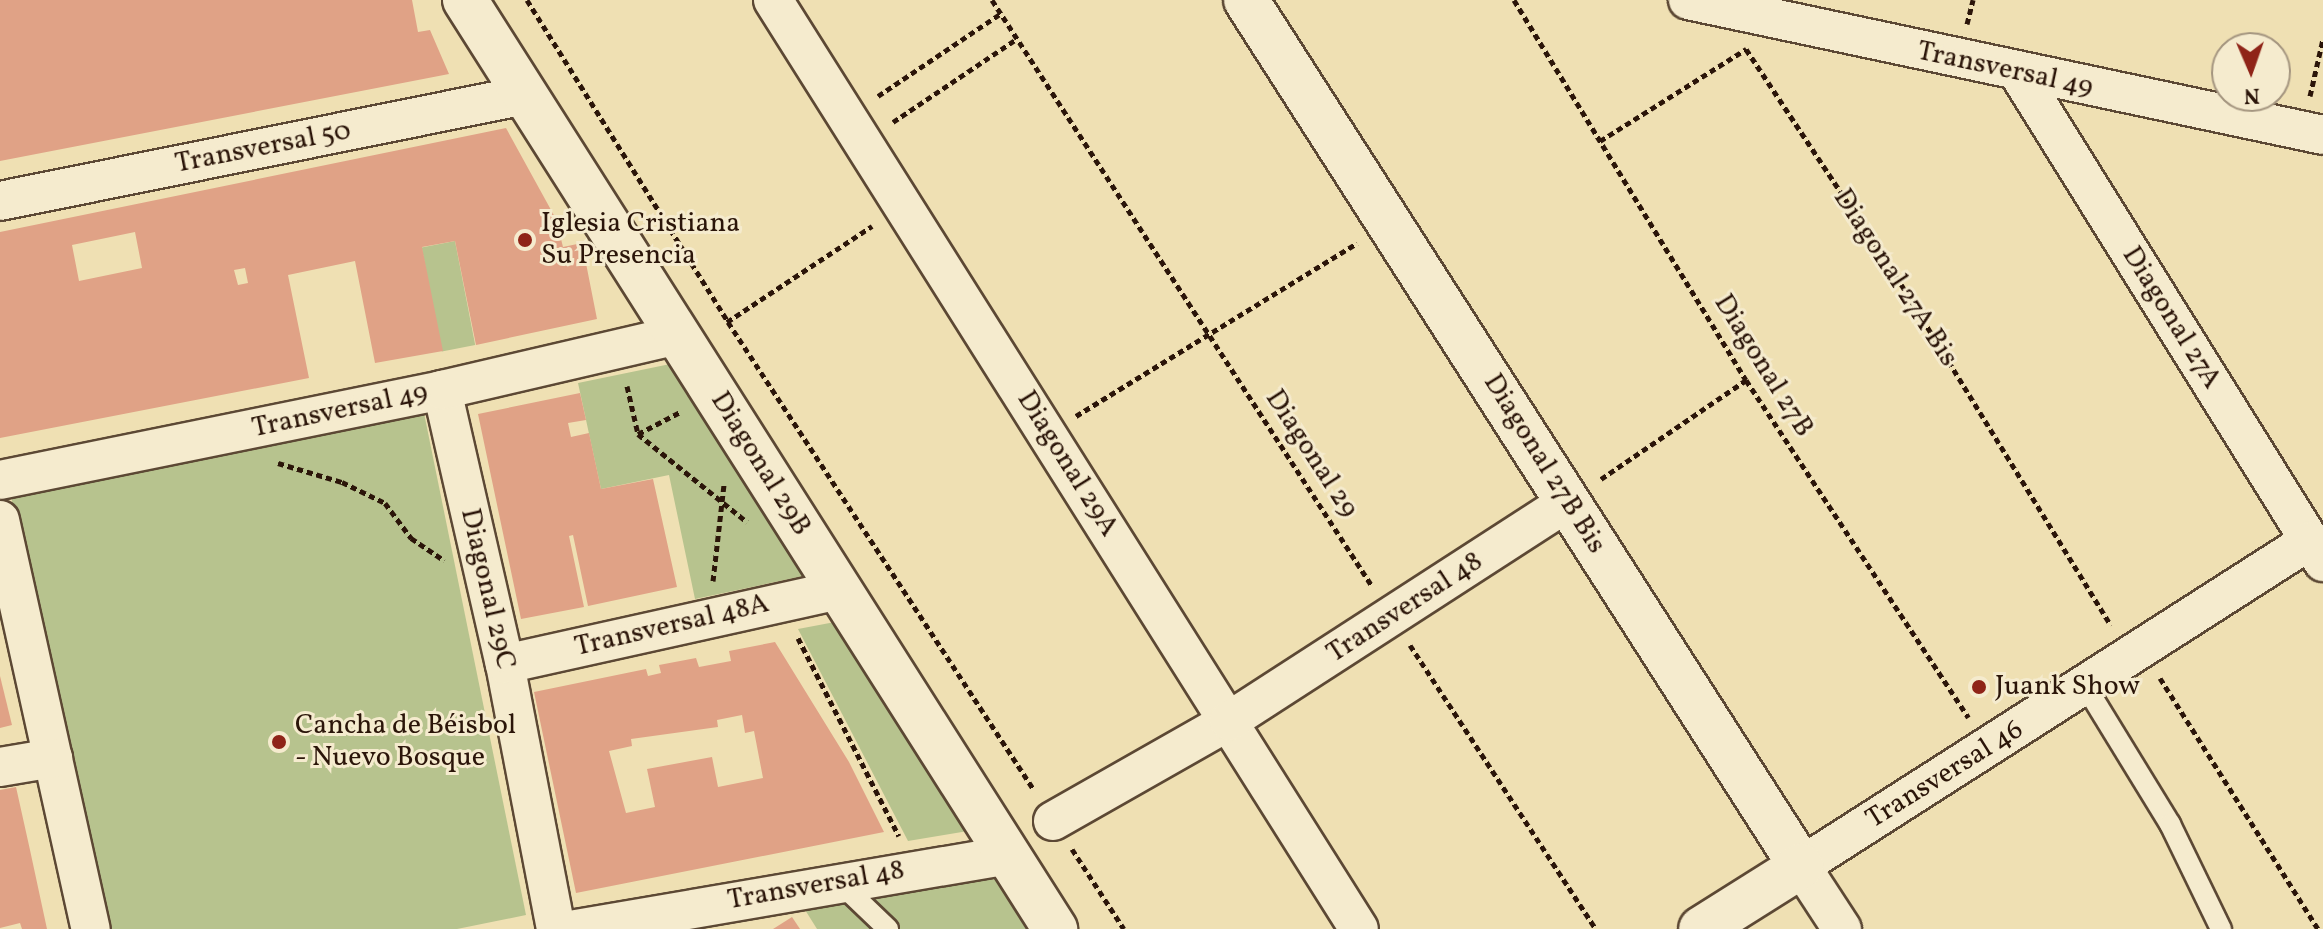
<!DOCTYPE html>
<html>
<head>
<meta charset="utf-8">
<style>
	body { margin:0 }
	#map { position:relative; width:2323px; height:929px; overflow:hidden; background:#efe0b3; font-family:Vollkorn,serif }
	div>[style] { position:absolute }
	.green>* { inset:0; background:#b7c38e; transform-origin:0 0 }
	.building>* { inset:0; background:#e0a286 }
	.path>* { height:5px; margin-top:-2.5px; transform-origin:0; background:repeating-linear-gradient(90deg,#2b1509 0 6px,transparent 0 10px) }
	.roads { filter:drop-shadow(2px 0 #5c4834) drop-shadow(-2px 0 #5c4834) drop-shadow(0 2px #5c4834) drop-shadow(0 -2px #5c4834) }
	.lane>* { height:20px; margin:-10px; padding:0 10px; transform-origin:10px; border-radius:10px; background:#f5ebce }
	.street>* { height:38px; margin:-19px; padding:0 19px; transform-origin:19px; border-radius:19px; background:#f5ebce }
	.secondary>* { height:44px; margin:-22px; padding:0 22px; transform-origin:22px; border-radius:22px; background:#f5ebce }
	.dots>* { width:22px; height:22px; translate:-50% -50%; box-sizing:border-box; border:4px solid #f5ebce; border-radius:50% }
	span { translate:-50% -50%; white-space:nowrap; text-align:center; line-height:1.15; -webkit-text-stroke:6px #f5ebce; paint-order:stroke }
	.street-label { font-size:28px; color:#2b1509 }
	.poi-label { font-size:28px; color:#2b1509 }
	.left { translate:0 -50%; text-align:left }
	.north { position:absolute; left:2211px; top:32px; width:80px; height:80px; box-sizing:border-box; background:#f5ebce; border:2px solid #a4957f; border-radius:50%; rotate:178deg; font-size:22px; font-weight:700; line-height:32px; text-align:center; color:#2b1509 }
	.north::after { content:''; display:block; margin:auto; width:28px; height:36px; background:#8f2418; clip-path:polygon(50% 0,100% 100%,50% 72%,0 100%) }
</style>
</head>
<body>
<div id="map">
	<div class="green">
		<div style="left:455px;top:241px;width:106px;height:34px;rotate:79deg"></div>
		<div style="clip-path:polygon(680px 362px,813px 574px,695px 599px,669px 475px,601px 489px,578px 383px)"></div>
		<div style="clip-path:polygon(424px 413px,526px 915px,457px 929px,99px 929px,11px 496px)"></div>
		<div style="clip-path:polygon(835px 622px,968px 831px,908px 841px,798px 629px)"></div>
		<div style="clip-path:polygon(997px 869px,1034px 929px,817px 929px,802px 905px)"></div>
	</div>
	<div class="building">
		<div style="clip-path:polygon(0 0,412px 0,418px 32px,430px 30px,449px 74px,0 161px)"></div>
		<div style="clip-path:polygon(evenodd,506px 128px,556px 219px,563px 247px,582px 243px,597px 319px,476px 345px,455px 241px,422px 247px,443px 351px,375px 363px,355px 261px,288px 275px,309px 378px,0 438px,0 232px,506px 128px,135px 232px,142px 268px,79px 281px,72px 245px,135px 232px,506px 128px,245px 268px,248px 283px,238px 285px,234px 270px,245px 268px)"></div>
		<div style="clip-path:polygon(580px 393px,586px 420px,568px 423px,571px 437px,589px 433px,601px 489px,653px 479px,677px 587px,588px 606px,573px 535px,569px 536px,584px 607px,521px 619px,478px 414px)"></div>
		<div style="clip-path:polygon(evenodd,775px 642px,849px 762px,884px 832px,576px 893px,534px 692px,646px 669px,648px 676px,661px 673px,659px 665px,696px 658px,699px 667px,731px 661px,729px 651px,775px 642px,742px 715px,745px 733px,754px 731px,763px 778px,718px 787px,712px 757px,647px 769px,655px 807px,626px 813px,609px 751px,632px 746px,631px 739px,718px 727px,717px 720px,742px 715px)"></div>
		<div style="clip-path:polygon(0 676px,12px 725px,0 728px)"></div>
		<div style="clip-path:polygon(16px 787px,30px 850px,47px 929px,22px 929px,20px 923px,0 928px,0 790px)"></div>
		<div style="clip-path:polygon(792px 917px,800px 929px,773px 929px)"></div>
	</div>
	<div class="path">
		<div style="left:527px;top:0;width:380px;rotate:58deg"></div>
		<div style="left:728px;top:322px;width:559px;rotate:56.82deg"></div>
		<div style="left:992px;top:0;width:698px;rotate:57.04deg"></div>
		<div style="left:1514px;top:0;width:445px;rotate:58.6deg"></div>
		<div style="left:1746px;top:380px;width:404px;rotate:56.6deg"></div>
		<div style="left:1967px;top:24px;width:25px;rotate:-76deg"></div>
		<div style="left:878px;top:96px;width:147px;rotate:-33.9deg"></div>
		<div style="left:2310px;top:96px;width:58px;rotate:-77.2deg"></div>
		<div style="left:893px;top:122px;width:147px;rotate:-33.9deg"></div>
		<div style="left:1600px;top:141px;width:173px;rotate:-32.2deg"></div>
		<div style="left:1746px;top:49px;width:272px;rotate:56.5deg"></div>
		<div style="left:1896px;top:276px;width:410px;rotate:58.4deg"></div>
		<div style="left:727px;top:322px;width:174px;rotate:-33.5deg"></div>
		<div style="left:627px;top:386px;width:49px;rotate:77.1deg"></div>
		<div style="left:638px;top:434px;width:140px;rotate:38.9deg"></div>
		<div style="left:1076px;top:416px;width:330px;rotate:-31.6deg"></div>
		<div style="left:638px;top:434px;width:47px;rotate:-27.6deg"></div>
		<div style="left:278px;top:463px;width:67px;rotate:16.5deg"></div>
		<div style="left:342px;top:482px;width:48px;rotate:26deg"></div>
		<div style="left:385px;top:503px;width:44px;rotate:53.4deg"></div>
		<div style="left:411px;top:538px;width:40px;rotate:34deg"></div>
		<div style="left:1601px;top:479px;width:176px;rotate:-34.3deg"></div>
		<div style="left:713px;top:581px;width:98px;rotate:-83.5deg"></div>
		<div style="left:798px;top:638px;width:222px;rotate:63deg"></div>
		<div style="left:1410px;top:645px;width:339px;rotate:56.8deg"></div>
		<div style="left:2160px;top:678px;width:297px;rotate:57.8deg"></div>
		<div style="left:1072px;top:849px;width:95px;rotate:57deg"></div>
	</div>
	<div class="roads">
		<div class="lane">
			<div style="left:2086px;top:687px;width:161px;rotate:58.5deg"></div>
			<div style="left:2170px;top:824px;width:117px;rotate:64.1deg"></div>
			<div style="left:839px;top:882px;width:68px;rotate:43.8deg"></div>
		</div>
		<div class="street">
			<div style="left:773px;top:0;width:1098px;rotate:57.76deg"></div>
			<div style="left:1688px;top:0;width:649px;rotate:12deg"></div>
			<div style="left:2019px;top:74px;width:575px;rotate:58.08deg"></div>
			<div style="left:0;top:201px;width:536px;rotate:-11.41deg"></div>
			<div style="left:442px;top:390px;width:281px;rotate:77.1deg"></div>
			<div style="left:505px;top:664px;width:270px;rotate:79.1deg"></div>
			<div style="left:0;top:480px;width:451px;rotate:-11.5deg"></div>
			<div style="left:442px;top:390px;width:243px;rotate:-13.1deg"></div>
			<div style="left:0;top:520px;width:419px;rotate:77.5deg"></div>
			<div style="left:505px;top:664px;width:343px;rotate:-12.5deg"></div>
			<div style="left:0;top:767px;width:54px;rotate:-9.6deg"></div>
			<div style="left:1053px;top:821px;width:202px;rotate:-29.6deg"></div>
			<div style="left:1229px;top:721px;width:404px;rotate:-32.9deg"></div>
			<div style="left:576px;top:929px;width:438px;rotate:-9.7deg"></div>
			<div style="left:1842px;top:929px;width:75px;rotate:-123.1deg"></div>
			<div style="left:1801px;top:866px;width:603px;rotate:-32.61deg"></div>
		</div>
		<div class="secondary">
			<div style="left:465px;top:0;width:1101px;rotate:57.58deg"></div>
			<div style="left:1246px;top:0;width:1029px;rotate:57.35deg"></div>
			<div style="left:1801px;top:866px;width:118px;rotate:147.8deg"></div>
		</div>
	</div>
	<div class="dots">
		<div style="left:525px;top:240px;background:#8f2418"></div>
		<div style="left:1979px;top:687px;background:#8f2418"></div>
		<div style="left:279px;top:742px;background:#8f2418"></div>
	</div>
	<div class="street-label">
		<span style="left:2005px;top:70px;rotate:12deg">Transversal 49</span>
		<span style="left:263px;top:148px;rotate:-11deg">Transversal 50</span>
		<span style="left:1895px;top:278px;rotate:57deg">Diagonal 27A Bis</span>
		<span style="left:2171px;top:318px;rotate:58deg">Diagonal 27A</span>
		<span style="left:1763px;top:366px;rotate:58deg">Diagonal 27B</span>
		<span style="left:340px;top:411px;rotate:-12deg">Transversal 49</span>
		<span style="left:1311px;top:454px;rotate:57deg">Diagonal 29</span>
		<span style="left:760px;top:464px;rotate:58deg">Diagonal 29B</span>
		<span style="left:1067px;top:464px;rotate:58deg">Diagonal 29A</span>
		<span style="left:1544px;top:464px;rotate:58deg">Diagonal 27B Bis</span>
		<span style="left:487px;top:589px;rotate:77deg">Diagonal 29C</span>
		<span style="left:1405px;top:608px;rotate:-33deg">Transversal 48</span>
		<span style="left:672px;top:626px;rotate:-13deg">Transversal 48A</span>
		<span style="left:1945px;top:775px;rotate:-32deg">Transversal 46</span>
		<span style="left:816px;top:886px;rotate:-10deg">Transversal 48</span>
	</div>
	<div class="poi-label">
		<span class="left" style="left:541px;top:240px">Iglesia Cristiana<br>Su Presencia</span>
		<span class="left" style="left:1995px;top:687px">Juank Show</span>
		<span class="left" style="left:295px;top:742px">Cancha de Béisbol<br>- Nuevo Bosque</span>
	</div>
	<div class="north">N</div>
</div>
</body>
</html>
